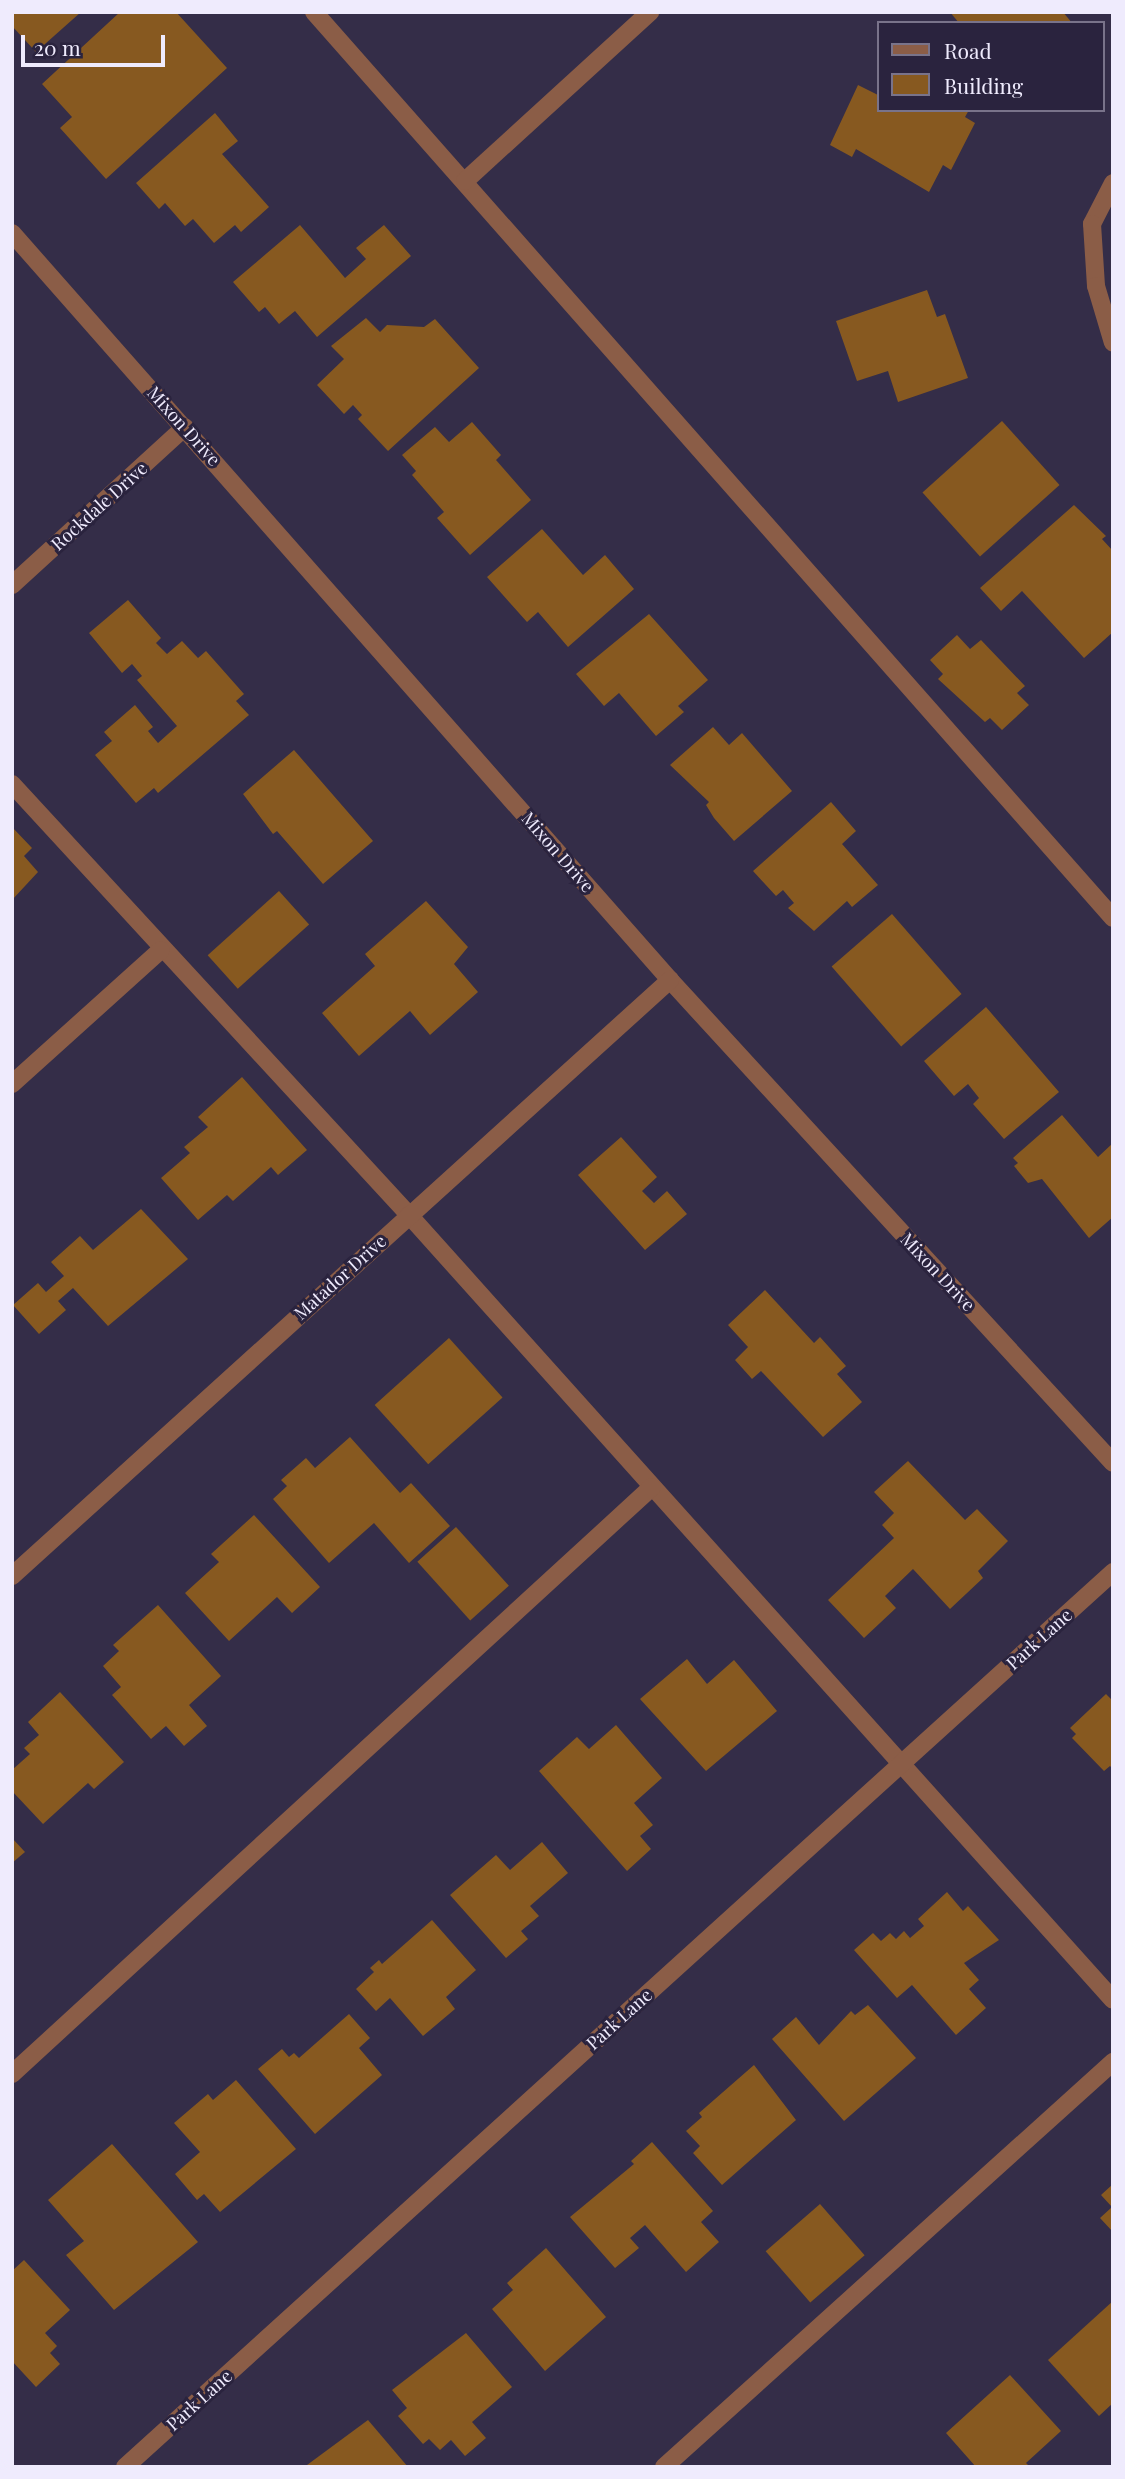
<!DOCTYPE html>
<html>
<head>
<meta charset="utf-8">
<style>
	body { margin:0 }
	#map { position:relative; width:1125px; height:2479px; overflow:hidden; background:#342d48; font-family:"Playfair Display",serif }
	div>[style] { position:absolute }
	.building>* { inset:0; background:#875920; transform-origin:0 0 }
	.service>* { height:18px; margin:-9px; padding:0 9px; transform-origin:9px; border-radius:9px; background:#8b5d47 }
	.minor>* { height:18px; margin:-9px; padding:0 9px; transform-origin:9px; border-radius:9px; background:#8b5d47 }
	.tertiary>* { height:18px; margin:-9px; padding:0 9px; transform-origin:9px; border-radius:9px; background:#8b5d47 }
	span { translate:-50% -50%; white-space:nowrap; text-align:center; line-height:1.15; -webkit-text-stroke:6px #2a233e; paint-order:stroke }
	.street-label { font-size:18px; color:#efebfd }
	.frame { position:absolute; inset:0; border:14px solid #efebfd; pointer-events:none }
	.legend { position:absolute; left:877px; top:21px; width:228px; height:91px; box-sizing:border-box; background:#2a233e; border:2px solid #79738a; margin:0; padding:9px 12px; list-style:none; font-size:21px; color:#efebfd }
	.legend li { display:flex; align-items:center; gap:14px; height:35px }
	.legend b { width:35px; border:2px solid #79738a }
	.scale { position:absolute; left:21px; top:35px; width:144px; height:32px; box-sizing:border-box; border:4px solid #efebfd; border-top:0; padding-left:9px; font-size:21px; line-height:24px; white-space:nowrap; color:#efebfd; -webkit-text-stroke:5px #2a233e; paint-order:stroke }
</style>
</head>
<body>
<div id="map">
	<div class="building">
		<div style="clip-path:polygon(12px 12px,81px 12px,36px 52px,12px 26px)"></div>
		<div style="clip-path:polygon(120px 12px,176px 12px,227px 68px,106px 179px,60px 128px,72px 117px,42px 84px)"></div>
		<div style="clip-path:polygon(950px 12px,1063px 12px,1072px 23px,959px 23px)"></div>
		<div style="clip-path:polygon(858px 85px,878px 95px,878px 110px,969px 110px,965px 117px,975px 123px,951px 170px,943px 165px,929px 192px,856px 149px,852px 157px,830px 145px)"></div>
		<div style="clip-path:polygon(215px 113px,238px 141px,222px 154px,269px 207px,241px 232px,235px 225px,214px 243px,193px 219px,185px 226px,165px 203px,159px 209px,136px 183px)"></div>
		<div style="clip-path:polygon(300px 225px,345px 278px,366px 259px,356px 248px,384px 225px,411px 256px,317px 337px,295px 311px,279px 324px,265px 307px,259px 312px,233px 282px)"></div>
		<div style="clip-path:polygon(927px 290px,937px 317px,945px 314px,968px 378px,898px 402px,888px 371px,857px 381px,836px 321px)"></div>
		<div style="clip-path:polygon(366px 318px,380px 332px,387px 325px,424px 327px,435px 319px,479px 368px,388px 451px,358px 419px,362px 415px,353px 405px,344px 414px,317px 385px,344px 359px,331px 346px)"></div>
		<div style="left:1002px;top:421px;width:86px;height:107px;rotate:48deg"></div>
		<div style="clip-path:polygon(472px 422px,501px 455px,496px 460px,531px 500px,470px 555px,437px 518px,444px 512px,412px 475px,416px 471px,402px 455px,435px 427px,449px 442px)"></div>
		<div style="clip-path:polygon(1074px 505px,1106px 536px,1102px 539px,1113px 551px,1113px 632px,1084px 658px,1022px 591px,1001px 611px,980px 588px)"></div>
		<div style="clip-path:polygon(542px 529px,583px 575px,605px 555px,634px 589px,568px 647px,538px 612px,527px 622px,487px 577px)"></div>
		<div style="clip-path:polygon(128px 600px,161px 638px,156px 643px,167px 654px,182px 641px,198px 658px,206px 651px,244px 694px,236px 701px,249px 715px,158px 793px,154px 788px,136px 803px,95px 755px,112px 741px,104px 732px,135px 705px,153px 727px,148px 731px,158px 743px,177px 726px,137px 680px,142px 676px,132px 664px,122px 673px,89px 633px)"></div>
		<div style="clip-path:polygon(649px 614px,708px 680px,678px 706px,684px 712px,656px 736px,619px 693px,604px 706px,576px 674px)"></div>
		<div style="clip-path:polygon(957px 635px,970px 649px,981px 640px,1025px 686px,1017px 693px,1029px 705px,1002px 730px,990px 718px,985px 722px,938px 679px,943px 674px,930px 660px)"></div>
		<div style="clip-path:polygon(713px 727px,729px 745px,742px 733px,792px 791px,734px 841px,714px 818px,706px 805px,709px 802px,670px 765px)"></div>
		<div style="clip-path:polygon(294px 750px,373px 841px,323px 884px,277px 831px,273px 834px,243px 794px)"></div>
		<div style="clip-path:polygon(831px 802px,856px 831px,842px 844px,878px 885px,852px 907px,847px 901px,814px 931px,788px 908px,794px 903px,783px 890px,776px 896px,753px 871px)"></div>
		<div style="clip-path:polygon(12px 827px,32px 848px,24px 856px,38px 872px,12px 900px)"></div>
		<div style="left:279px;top:891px;width:45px;height:96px;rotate:48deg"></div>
		<div style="clip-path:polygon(426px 901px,468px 947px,454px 964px,478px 992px,430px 1035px,410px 1011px,359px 1056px,322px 1013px,375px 966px,365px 954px)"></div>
		<div style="left:892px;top:914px;width:106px;height:80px;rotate:49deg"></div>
		<div style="clip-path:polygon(986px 1007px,1059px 1092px,1004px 1139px,973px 1104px,979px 1098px,968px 1084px,954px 1096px,924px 1061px)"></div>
		<div style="clip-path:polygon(242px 1077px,307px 1150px,278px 1175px,271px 1167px,233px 1201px,227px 1195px,198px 1220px,161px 1178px,190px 1153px,184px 1147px,208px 1127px,198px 1117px)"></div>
		<div style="clip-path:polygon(1062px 1115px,1098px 1157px,1113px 1143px,1113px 1217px,1089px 1238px,1042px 1179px,1028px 1183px,1014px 1166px,1018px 1163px,1013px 1158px)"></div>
		<div style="clip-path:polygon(621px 1137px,657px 1177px,642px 1191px,654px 1203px,667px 1191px,687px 1214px,645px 1250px,578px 1175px)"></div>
		<div style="clip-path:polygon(141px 1209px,188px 1259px,108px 1326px,73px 1288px,58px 1301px,66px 1310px,39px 1334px,13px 1305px,38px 1283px,46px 1292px,64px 1276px,51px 1262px,80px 1236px,93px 1250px)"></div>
		<div style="clip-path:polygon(765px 1290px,814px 1343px,820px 1337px,846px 1366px,837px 1374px,862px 1402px,823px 1437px,761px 1371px,752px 1379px,735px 1360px,748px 1347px,728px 1325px)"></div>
		<div style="left:449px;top:1338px;width:80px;height:100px;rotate:48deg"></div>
		<div style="clip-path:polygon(350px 1437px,400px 1493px,411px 1483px,450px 1526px,409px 1563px,374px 1523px,329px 1563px,273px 1499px,287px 1486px,281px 1480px,306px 1458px,315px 1468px)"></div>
		<div style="clip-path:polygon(908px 1461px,965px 1520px,977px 1509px,1008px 1541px,978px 1571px,983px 1578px,950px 1609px,913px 1569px,885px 1596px,896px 1608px,864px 1638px,828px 1600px,894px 1538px,882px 1525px,894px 1513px,874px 1492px)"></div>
		<div style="clip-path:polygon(254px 1515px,320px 1587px,292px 1613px,277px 1597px,229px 1641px,185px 1593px,219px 1562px,211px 1554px)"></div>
		<div style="left:456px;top:1527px;width:79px;height:52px;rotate:48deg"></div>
		<div style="clip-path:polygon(158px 1605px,221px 1676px,189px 1705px,207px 1726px,184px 1746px,166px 1726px,151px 1739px,112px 1695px,121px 1687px,103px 1666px,119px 1651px,113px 1645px)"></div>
		<div style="clip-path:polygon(687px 1659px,707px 1684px,734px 1660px,777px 1711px,706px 1771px,640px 1699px)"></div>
		<div style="clip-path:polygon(60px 1692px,124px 1762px,94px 1789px,88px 1783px,43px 1824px,12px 1791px,12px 1770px,30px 1754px,24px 1748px,39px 1735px,28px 1722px)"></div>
		<div style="clip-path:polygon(1106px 1694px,1113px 1701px,1113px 1769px,1110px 1766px,1104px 1771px,1072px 1738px,1076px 1734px,1070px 1728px)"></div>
		<div style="clip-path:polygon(616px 1725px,662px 1778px,634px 1803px,653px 1825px,640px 1836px,651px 1849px,627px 1871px,539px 1771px,577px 1737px,589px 1749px)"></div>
		<div style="clip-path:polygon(12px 1838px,25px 1852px,12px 1863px)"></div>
		<div style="clip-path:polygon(542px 1842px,568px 1873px,530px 1906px,539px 1916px,521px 1931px,528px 1939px,506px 1958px,450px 1895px,496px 1855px,510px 1870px)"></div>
		<div style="clip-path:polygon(947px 1892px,963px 1911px,968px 1906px,999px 1940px,964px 1963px,979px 1980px,969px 1989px,986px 2008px,956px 2035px,912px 1985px,897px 1998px,854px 1950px,873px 1933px,881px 1941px,890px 1933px,896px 1939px,904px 1931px,910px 1938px,924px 1926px,918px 1919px)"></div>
		<div style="clip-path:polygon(432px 1920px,476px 1970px,446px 1997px,455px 2009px,423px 2036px,390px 1998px,376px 2011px,356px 1989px,374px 1972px,370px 1968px,379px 1960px,382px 1964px)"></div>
		<div style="clip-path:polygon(868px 2005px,916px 2058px,844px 2121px,772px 2039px,796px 2017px,819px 2045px,851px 2011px,855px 2015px)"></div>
		<div style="clip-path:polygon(349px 2014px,370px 2038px,359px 2048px,382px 2075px,315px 2134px,258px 2069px,282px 2049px,289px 2057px,294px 2053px,299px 2058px)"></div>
		<div style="clip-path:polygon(754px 2065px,796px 2120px,722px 2185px,693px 2153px,700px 2146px,686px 2131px,702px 2117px,699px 2113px)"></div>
		<div style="clip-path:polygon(236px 2080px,296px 2149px,220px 2212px,204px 2194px,197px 2200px,175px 2174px,200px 2152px,174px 2123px,208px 2094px,213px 2100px)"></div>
		<div style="clip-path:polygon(652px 2142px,713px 2211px,701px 2222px,719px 2242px,686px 2272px,645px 2225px,630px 2238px,639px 2248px,615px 2268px,570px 2217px,634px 2164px,631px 2161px)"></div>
		<div style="clip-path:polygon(112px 2144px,198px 2242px,114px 2310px,66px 2255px,84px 2241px,48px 2200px)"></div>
		<div style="clip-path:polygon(1113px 2184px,1113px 2232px,1100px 2218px,1112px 2207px,1101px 2195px)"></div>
		<div style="left:820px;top:2204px;width:68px;height:72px;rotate:49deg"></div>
		<div style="clip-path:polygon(546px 2248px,606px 2317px,545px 2371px,492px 2309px,513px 2290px,507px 2283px)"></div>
		<div style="clip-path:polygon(24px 2260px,70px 2310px,45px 2333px,57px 2346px,50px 2353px,60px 2364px,36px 2387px,12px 2361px,12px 2271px)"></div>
		<div style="clip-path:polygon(1113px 2301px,1113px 2403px,1099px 2416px,1048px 2360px)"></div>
		<div style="clip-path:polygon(466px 2333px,512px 2387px,472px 2422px,486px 2438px,465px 2456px,451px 2440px,440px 2450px,429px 2439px,423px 2444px,398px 2416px,407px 2408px,392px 2390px)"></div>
		<div style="clip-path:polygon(1010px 2375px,1061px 2431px,1026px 2463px,1030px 2467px,976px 2467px,946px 2433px)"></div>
		<div style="clip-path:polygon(368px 2420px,408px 2467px,307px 2465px)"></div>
	</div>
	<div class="service">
		<div style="left:314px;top:12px;width:1208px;rotate:48.59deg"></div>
		<div style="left:465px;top:181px;width:251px;rotate:-42.4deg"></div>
		<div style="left:12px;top:784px;width:586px;rotate:47.35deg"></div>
		<div style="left:409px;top:1215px;width:1054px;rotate:48.11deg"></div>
		<div style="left:12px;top:1084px;width:200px;rotate:-42deg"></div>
		<div style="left:12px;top:2074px;width:868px;rotate:-42.53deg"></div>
		<div style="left:664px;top:2467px;width:605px;rotate:-42.05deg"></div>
	</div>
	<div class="minor">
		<div style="left:1113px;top:183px;width:46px;rotate:117.1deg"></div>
		<div style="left:1092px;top:224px;width:62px;rotate:86.3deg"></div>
		<div style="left:1096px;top:286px;width:59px;rotate:73.4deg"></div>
		<div style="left:12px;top:233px;width:995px;rotate:48.62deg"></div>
		<div style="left:670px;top:980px;width:655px;rotate:47.47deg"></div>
		<div style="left:12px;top:585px;width:234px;rotate:-42.4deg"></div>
		<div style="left:12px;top:1576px;width:888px;rotate:-42.17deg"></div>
	</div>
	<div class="tertiary">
		<div style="left:125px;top:2467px;width:1333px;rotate:-42.17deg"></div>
	</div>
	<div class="street-label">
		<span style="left:184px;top:426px;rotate:48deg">Mixon Drive</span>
		<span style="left:99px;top:506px;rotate:-42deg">Rockdale Drive</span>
		<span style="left:558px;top:852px;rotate:49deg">Mixon Drive</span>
		<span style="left:938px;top:1272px;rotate:47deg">Mixon Drive</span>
		<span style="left:340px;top:1277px;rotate:-42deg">Matador Drive</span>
		<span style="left:1039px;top:1639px;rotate:-42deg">Park Lane</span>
		<span style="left:619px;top:2019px;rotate:-42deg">Park Lane</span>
		<span style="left:199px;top:2400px;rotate:-42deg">Park Lane</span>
	</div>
	<div class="frame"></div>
	<ul class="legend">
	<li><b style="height:9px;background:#8b5d47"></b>Road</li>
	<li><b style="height:19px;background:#875920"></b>Building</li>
	</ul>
	<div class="scale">20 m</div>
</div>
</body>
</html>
